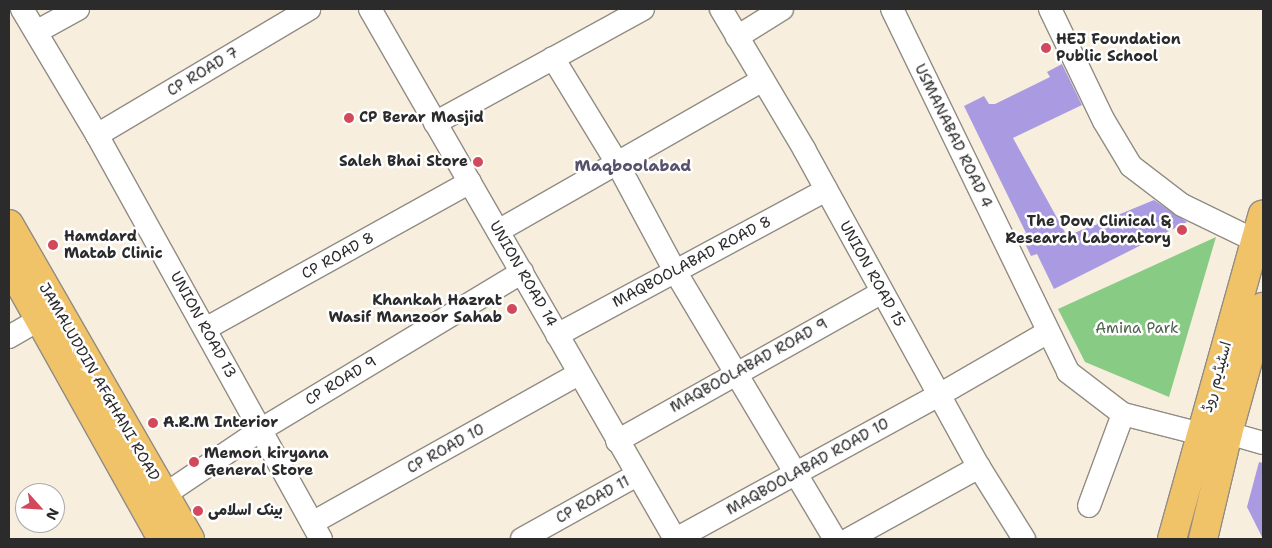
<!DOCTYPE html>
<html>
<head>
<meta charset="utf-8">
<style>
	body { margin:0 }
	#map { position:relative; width:1272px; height:548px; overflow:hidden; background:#f7eedd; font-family:"Shantell Sans","Playpen Sans Arabic",sans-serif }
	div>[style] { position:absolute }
	.green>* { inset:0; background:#88cb84 }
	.building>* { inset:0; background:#aa9ae2 }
	.roads { filter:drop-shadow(1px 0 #918c84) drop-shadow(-1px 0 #918c84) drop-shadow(0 1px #918c84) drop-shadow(0 -1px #918c84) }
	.minor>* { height:22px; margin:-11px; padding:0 11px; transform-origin:11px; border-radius:11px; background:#fff }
	.major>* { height:28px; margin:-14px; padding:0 14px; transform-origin:14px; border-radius:14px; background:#f1c369 }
	.dots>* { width:14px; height:14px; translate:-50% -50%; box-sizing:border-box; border:2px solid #fff; border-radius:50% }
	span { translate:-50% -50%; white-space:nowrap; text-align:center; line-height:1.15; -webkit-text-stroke:5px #fff; paint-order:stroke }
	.poi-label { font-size:15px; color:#2b2b2b; font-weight:700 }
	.left { translate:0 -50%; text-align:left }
	.right { translate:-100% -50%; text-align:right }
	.street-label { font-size:15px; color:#2b2b2b }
	.park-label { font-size:15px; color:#4c634a }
	.neighbourhood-label { font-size:16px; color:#57526b; font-weight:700 }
	.frame { position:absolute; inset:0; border:10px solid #2b2b2b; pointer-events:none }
	.north { position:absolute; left:15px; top:483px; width:50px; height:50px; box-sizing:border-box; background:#fff; border:1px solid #aaa; border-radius:50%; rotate:116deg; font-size:14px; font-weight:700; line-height:20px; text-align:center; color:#2b2b2b }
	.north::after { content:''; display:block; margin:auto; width:18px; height:22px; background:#d1495b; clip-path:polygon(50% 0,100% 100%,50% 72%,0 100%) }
</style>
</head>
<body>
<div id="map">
	<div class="green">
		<div style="clip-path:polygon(1216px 237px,1169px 397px,1085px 362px,1058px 309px)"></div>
	</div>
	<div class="building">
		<div style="clip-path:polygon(1062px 64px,1082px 105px,1013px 138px,1067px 236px,1154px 200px,1187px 222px,1054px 289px,1037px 254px,1031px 256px,1021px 235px,1026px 233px,964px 106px,984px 96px,989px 104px,995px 104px,1050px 77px,1047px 72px)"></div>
		<div style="clip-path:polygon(1259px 462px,1263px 463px,1263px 539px,1247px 507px)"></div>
	</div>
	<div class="roads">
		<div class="minor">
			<div style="left:22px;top:9px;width:147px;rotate:59.2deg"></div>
			<div style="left:97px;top:135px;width:462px;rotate:61deg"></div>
			<div style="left:370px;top:9px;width:611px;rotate:60.08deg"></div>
			<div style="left:721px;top:9px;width:163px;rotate:59.3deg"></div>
			<div style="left:804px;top:149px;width:363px;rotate:61.2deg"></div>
			<div style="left:979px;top:467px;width:85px;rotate:58deg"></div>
			<div style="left:892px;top:9px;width:403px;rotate:64.1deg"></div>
			<div style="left:1068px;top:372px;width:69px;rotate:37.4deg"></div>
			<div style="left:1123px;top:414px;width:81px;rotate:14.4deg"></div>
			<div style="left:1050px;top:9px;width:124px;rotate:64.3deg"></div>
			<div style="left:1104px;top:121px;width:52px;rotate:59deg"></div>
			<div style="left:1131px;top:166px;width:64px;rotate:37.4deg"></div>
			<div style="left:1182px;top:205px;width:82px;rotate:25.9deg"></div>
			<div style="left:36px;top:32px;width:48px;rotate:-28.7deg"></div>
			<div style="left:737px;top:37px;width:53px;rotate:-31.9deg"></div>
			<div style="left:553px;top:58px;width:123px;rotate:58.6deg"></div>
			<div style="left:617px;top:163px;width:123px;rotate:61.8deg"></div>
			<div style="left:675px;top:271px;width:312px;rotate:59.2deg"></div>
			<div style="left:435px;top:123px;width:237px;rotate:-28.7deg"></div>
			<div style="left:97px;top:135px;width:247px;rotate:-30.7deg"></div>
			<div style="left:498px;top:231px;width:305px;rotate:-29.7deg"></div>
			<div style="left:205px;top:329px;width:303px;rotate:-29deg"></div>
			<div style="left:557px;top:335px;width:306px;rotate:-28.3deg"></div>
			<div style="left:9px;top:337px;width:36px;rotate:-30deg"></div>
			<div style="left:1228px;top:433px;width:36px;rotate:16deg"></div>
			<div style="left:617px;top:441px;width:304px;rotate:-29.3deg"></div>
			<div style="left:164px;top:495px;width:118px;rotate:-34deg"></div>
			<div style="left:262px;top:429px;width:304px;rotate:-31.1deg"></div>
			<div style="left:1089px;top:506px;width:98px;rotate:-69.7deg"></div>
			<div style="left:312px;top:523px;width:306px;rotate:-29.2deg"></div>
			<div style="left:522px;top:539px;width:132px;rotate:-29.1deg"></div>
			<div style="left:676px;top:539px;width:300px;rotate:-28.7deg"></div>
			<div style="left:939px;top:395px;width:126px;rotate:-30deg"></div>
			<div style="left:849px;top:539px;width:149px;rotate:-29deg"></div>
		</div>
		<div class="major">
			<div style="left:9px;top:224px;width:363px;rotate:60.1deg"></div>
			<div style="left:9px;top:265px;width:314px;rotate:60.8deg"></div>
			<div style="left:1172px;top:539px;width:337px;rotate:-74.4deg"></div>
			<div style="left:1203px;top:539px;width:109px;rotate:-76.7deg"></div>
			<div style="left:1228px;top:433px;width:131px;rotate:-74.5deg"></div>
		</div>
	</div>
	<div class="dots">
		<div style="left:1046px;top:48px;background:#d1495b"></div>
		<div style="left:349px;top:118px;background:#d1495b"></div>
		<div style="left:478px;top:162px;background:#d1495b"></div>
		<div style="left:1182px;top:230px;background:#d1495b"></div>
		<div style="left:53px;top:245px;background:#d1495b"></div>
		<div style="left:512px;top:309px;background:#d1495b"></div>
		<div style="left:153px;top:423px;background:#d1495b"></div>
		<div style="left:194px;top:462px;background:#d1495b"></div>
		<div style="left:198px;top:511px;background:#d1495b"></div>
	</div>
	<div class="poi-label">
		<span class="left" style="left:1056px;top:48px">HEJ Foundation<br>Public School</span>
		<span class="left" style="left:359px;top:118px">CP Berar Masjid</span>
		<span class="right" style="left:468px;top:162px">Saleh Bhai Store</span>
		<span class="right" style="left:1171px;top:230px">The Dow Clinical &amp;<br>Research Laboratory</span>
		<span class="left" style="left:64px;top:245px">Hamdard<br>Matab Clinic</span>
		<span class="right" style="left:502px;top:309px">Khankah Hazrat<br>Wasif Manzoor Sahab</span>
		<span class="left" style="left:163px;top:423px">A.R.M Interior</span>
		<span class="left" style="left:204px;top:462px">Memon kiryana<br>General Store</span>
		<span class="left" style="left:208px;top:511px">بینک اسلامی</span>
	</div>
	<div class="street-label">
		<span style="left:203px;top:72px;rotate:-31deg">CP ROAD 7</span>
		<span style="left:953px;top:136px;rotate:64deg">USMANABAD ROAD 4</span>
		<span style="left:338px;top:256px;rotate:-29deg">CP ROAD 8</span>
		<span style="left:692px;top:262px;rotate:-28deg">MAQBOOLABAD ROAD 8</span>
		<span style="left:523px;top:274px;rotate:60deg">UNION ROAD 14</span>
		<span style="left:872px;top:274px;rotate:61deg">UNION ROAD 15</span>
		<span style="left:203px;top:325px;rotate:61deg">UNION ROAD 13</span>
		<span style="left:749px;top:366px;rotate:-29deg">MAQBOOLABAD ROAD 9</span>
		<span style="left:1217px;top:377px;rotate:-74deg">اسٹیڈیم روڈ</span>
		<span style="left:341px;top:381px;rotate:-31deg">CP ROAD 9</span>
		<span style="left:99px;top:382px;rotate:60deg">JAMALUDDIN AFGHANI ROAD</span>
		<span style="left:446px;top:449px;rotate:-29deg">CP ROAD 10</span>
		<span style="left:808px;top:467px;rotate:-29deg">MAQBOOLABAD ROAD 10</span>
		<span style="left:593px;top:500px;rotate:-29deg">CP ROAD 11</span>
	</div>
	<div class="park-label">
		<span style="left:1137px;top:329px">Amina Park</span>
	</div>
	<div class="neighbourhood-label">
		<span style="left:633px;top:166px">Maqboolabad</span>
	</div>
	<div class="frame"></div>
	<div class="north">N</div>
</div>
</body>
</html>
